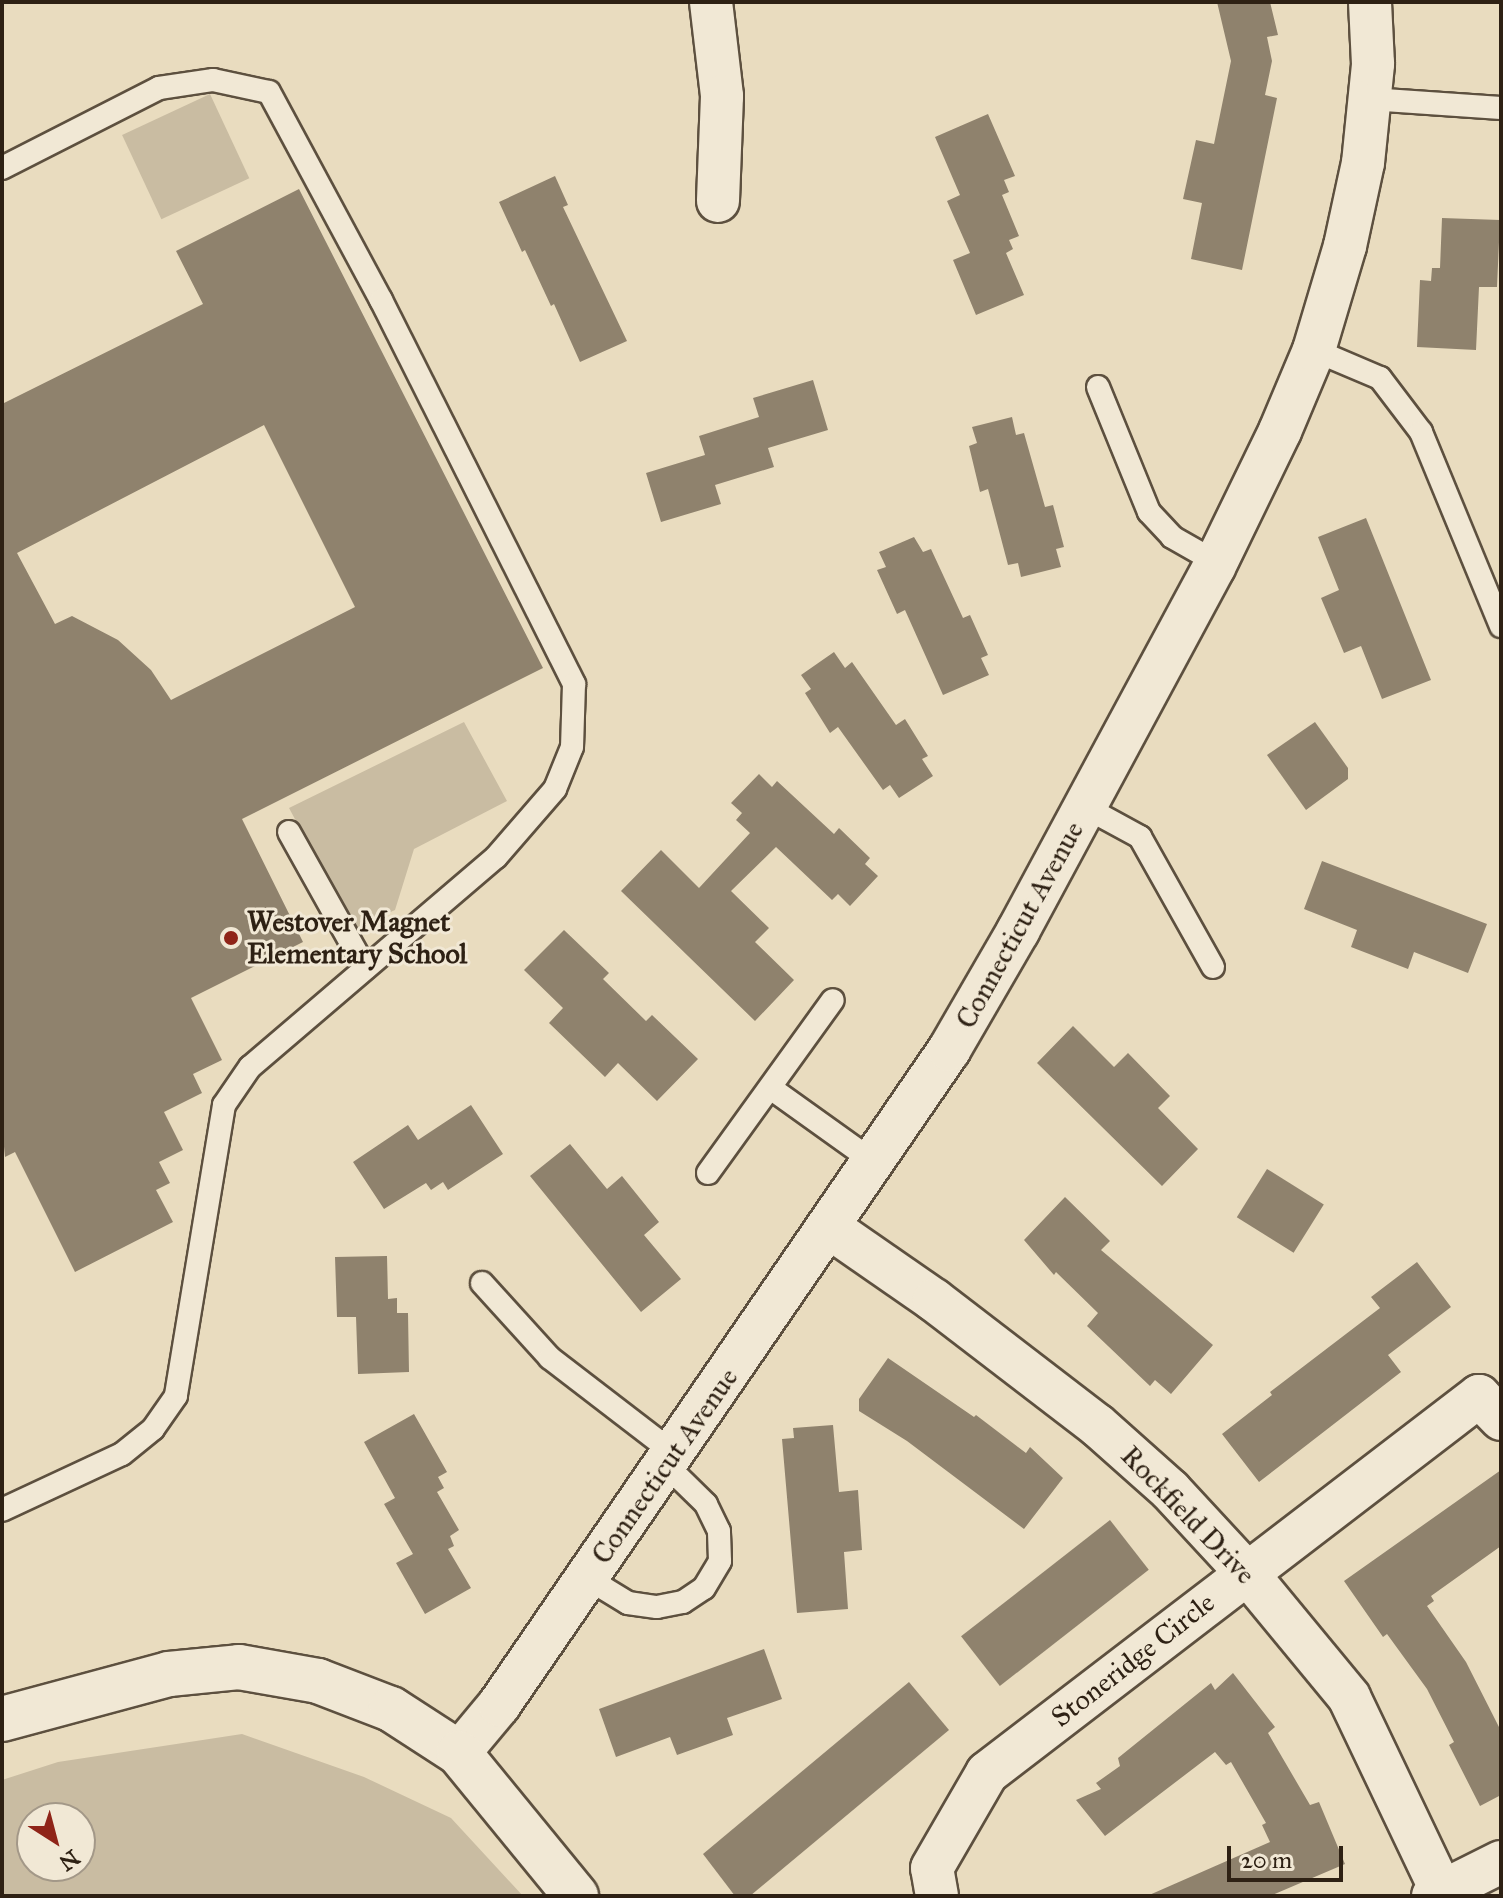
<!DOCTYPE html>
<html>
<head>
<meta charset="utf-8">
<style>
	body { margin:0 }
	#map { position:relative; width:1503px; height:1898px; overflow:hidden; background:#e9dcbf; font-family:"IM FELL Great Primer",serif }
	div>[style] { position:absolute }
	.green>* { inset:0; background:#c9bca2; transform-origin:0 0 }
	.building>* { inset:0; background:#8f826d; transform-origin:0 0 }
	.roads { filter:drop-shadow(2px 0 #5d503f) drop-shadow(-2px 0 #5d503f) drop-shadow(0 2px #5d503f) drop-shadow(0 -2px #5d503f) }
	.service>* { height:22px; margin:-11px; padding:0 11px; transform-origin:11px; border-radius:11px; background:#f1e8d5 }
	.minor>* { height:42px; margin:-21px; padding:0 21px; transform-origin:21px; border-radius:21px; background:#f1e8d5 }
	.secondary>* { height:44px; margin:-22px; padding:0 22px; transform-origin:22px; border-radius:22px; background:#f1e8d5 }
	.dots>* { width:22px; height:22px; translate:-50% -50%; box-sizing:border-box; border:4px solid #f1e8d5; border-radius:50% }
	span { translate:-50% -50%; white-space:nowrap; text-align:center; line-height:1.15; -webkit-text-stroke:6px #f1e8d5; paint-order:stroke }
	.poi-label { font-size:28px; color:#2e2114; font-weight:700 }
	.left { translate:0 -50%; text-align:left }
	.street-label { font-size:28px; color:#2e2114 }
	.frame { position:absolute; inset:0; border:4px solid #2e2114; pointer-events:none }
	.north { position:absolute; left:16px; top:1802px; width:80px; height:80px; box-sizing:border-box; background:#f1e8d5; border:2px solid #a39888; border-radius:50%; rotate:144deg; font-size:22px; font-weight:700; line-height:32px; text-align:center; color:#2e2114 }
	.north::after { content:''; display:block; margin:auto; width:28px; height:36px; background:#8f2418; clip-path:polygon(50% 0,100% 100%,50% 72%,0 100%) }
	.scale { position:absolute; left:1227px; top:1846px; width:116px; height:36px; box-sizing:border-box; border:4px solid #2e2114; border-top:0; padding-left:10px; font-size:24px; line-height:28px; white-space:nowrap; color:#2e2114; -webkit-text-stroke:6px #f1e8d5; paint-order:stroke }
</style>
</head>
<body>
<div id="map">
	<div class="green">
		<div style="left:210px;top:94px;width:93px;height:97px;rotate:65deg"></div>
		<div style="clip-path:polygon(464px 722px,507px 801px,414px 849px,395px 910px,354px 929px,289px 808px)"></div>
		<div style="clip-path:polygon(evenodd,242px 1734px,364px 1777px,451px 1818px,523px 1896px,2px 1896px,2px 1780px,58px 1762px,242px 1734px,32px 1818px,80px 1818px,80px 1866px,32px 1866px,32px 1818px)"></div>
	</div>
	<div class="building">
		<div style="clip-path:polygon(1217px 2px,1270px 2px,1278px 35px,1267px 37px,1272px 61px,1265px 95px,1277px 98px,1242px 270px,1191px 259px,1202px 203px,1183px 199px,1196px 140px,1214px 144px,1231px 61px)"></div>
		<div style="clip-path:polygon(988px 114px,1015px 176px,1004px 180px,1009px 192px,1002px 195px,1019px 236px,1009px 240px,1013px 249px,1006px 253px,1024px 295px,976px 315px,953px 260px,970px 253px,947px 201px,960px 195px,935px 137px)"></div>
		<div style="clip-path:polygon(555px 176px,568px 205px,563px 207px,627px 341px,580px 362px,554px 304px,551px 306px,525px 250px,522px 252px,499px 202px)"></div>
		<div style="clip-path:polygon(evenodd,299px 189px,543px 668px,242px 819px,303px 942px,191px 998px,222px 1060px,193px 1074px,202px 1093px,164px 1112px,183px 1150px,159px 1162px,170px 1183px,156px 1190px,173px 1222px,75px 1272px,15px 1152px,5px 1157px,2px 1126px,2px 404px,203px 304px,176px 251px,299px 189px,264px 425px,355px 607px,171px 700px,151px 670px,118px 640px,72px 616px,55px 624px,17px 553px,264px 425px)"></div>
		<div style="clip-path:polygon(1442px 218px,1500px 220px,1497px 287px,1479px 287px,1476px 350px,1417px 347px,1420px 280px,1431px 281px,1432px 268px,1440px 268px)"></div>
		<div style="clip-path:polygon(813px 380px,828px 430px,768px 448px,774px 467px,715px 485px,721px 504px,661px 522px,646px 473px,705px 455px,699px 436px,759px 417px,753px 398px)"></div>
		<div style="clip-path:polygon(1012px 417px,1016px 435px,1024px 433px,1045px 507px,1053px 505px,1064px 547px,1056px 549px,1061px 567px,1021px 577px,1018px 563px,1008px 565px,988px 489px,980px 492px,969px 446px,977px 443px,972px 427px)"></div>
		<div style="clip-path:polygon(1366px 518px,1431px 680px,1382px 699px,1361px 646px,1344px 653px,1321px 598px,1339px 590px,1318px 537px)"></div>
		<div style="clip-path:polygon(914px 537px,923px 552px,931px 549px,963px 618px,970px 615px,988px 655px,981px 658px,989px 675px,943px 695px,905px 610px,897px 614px,877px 570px,886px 567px,879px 552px)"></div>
		<div style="clip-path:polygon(834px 652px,845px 668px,852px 662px,896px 725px,905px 719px,928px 756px,922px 759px,933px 776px,899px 798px,890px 785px,883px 790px,838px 727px,830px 733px,805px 693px,811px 689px,801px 675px)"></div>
		<div style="clip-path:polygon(1315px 722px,1348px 768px,1348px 779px,1306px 810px,1267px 755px)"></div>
		<div style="clip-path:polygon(759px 774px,772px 787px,777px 781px,834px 834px,839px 828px,870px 858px,865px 864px,878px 876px,850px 906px,838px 894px,832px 900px,776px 847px,731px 891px,769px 928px,755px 942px,794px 980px,755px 1021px,621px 891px,661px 850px,699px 888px,750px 833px,736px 820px,742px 813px,731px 803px)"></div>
		<div style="clip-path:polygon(1322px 861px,1487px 924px,1468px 973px,1414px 952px,1408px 969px,1351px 947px,1357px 930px,1304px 909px)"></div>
		<div style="clip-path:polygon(564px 930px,609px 973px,603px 979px,646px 1021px,652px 1015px,698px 1059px,657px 1101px,618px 1063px,605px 1077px,549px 1023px,563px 1008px,524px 970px)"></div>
		<div style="clip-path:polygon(1073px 1026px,1114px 1067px,1128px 1053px,1170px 1096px,1158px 1108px,1198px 1149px,1162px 1186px,1037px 1063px)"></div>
		<div style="clip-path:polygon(471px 1105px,503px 1154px,448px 1190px,443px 1182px,431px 1190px,426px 1183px,384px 1209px,353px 1162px,408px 1125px,418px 1140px)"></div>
		<div style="clip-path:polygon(570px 1144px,607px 1189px,622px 1176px,659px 1222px,644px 1235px,681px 1279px,641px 1312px,530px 1176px)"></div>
		<div style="left:1267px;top:1169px;width:67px;height:57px;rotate:32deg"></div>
		<div style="clip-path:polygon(1065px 1197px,1110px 1241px,1101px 1250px,1213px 1345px,1171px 1394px,1155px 1380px,1150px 1386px,1087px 1326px,1098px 1313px,1056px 1272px,1054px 1275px,1024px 1240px)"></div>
		<div style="clip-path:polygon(387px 1256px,388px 1299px,397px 1298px,397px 1313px,408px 1313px,409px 1372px,358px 1374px,356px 1317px,337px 1317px,335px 1257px)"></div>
		<div style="clip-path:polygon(1417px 1262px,1451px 1307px,1388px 1355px,1401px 1372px,1259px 1482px,1222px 1434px,1272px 1395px,1270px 1392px,1380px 1308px,1371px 1297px)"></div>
		<div style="clip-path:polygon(888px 1358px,974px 1417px,976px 1415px,1026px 1453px,1030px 1447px,1063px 1478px,1024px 1529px,907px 1441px,859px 1411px,859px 1399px)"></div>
		<div style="clip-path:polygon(414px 1414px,447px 1472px,438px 1477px,444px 1488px,437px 1492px,459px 1530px,450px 1536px,454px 1546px,448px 1549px,471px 1588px,425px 1614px,396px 1563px,413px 1554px,384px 1504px,395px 1498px,364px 1442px)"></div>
		<div style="clip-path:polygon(833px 1425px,839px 1492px,858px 1490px,862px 1550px,844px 1552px,848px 1609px,797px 1613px,782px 1439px,794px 1438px,793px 1428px)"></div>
		<div style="clip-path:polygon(1501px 1470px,1501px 1546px,1431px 1596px,1434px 1601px,1427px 1606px,1466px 1662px,1501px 1731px,1501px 1795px,1480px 1806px,1449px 1745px,1454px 1742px,1427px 1689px,1387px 1634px,1383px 1637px,1344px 1581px)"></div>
		<div style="left:1110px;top:1520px;width:63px;height:189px;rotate:52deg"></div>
		<div style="clip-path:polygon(764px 1649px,782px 1699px,727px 1718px,733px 1735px,677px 1755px,670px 1737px,616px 1757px,599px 1709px)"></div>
		<div style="clip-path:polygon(1233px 1673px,1275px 1727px,1268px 1733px,1310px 1805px,1319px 1802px,1345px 1864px,1270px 1896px,1147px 1896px,1270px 1842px,1262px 1825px,1266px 1823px,1231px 1762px,1226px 1765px,1215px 1752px,1105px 1836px,1076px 1800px,1101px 1789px,1096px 1783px,1120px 1766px,1118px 1758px,1211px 1683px,1215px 1690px)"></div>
		<div style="clip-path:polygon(909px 1682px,949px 1730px,750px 1896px,735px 1896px,703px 1854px)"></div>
	</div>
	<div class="roads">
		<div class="service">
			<div style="left:1370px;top:99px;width:131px;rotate:3.9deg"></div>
			<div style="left:2px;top:168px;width:176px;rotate:-27deg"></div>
			<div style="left:159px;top:88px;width:55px;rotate:-8.4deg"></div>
			<div style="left:213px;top:80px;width:57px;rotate:12.1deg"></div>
			<div style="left:269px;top:92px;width:236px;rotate:61.7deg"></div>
			<div style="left:381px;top:300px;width:430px;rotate:63.3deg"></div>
			<div style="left:574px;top:684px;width:63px;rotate:91.8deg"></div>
			<div style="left:572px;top:747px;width:45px;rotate:112deg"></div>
			<div style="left:555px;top:789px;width:90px;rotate:130.9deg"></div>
			<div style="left:496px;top:857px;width:323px;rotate:139.5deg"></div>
			<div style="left:250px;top:1067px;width:46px;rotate:124.4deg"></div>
			<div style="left:224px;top:1105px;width:295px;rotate:99.4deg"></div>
			<div style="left:176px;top:1396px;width:40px;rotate:124.9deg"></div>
			<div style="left:153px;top:1429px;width:40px;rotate:141deg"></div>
			<div style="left:122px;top:1454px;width:132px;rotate:155deg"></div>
			<div style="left:1314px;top:350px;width:72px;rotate:23deg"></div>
			<div style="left:1380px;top:378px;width:68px;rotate:52.8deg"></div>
			<div style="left:1421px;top:432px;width:210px;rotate:67.6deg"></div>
			<div style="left:1098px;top:387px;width:135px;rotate:67.8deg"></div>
			<div style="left:1149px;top:512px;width:34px;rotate:47deg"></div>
			<div style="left:1172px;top:537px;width:51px;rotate:29.6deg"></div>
			<div style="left:1085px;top:807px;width:63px;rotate:28.6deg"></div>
			<div style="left:1140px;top:837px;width:149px;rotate:60.7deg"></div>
			<div style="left:289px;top:832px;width:156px;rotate:60.8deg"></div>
			<div style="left:772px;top:1089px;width:125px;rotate:35.6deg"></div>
			<div style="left:708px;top:1173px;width:213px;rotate:-54.2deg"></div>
			<div style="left:482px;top:1283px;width:101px;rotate:47.8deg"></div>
			<div style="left:550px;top:1358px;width:156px;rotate:37.5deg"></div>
			<div style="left:587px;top:1578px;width:48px;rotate:31.4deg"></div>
			<div style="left:628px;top:1603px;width:29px;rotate:8deg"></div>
			<div style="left:657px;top:1607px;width:26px;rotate:-11deg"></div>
			<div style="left:683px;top:1602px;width:25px;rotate:-34deg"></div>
			<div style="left:704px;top:1588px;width:31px;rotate:-59deg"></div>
			<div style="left:720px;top:1561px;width:30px;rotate:-92deg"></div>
			<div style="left:719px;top:1531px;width:30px;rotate:-116deg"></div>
			<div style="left:706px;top:1504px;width:57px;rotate:-135.7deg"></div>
		</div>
		<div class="minor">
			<div style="left:711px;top:2px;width:95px;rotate:83.3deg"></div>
			<div style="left:722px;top:96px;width:105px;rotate:92.2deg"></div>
			<div style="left:830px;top:1228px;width:126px;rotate:34.7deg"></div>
			<div style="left:934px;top:1300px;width:205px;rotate:37.5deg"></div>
			<div style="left:1097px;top:1425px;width:98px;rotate:41.7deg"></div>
			<div style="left:1170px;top:1490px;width:112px;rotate:47.2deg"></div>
			<div style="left:1246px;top:1572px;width:162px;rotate:50.5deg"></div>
			<div style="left:1349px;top:1697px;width:216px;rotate:64.5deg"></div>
			<div style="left:459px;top:1753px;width:62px;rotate:-50.2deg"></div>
			<div style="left:499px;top:1705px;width:795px;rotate:-55.51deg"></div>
			<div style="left:949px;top:1050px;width:138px;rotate:-59.9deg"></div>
			<div style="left:1018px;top:931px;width:413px;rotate:-61.7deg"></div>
			<div style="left:1214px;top:567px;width:151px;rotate:-64.1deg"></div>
			<div style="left:1280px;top:431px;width:88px;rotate:-67.2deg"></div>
			<div style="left:1314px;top:350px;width:109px;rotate:-73.4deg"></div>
			<div style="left:1345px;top:246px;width:85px;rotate:-77.8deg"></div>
			<div style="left:1363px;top:163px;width:100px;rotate:-84.2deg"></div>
			<div style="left:1373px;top:64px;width:62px;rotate:-92.8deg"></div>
			<div style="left:937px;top:1896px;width:28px;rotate:-100deg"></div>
			<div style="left:932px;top:1868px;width:110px;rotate:-59.9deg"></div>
			<div style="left:987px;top:1773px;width:620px;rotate:-37.46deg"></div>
			<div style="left:1479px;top:1396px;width:32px;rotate:46deg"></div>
			<div style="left:1433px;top:1896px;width:76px;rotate:-26.6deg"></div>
		</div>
		<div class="secondary">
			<div style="left:2px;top:1719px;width:173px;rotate:-15.1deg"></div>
			<div style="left:169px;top:1674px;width:70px;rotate:-5.7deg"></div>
			<div style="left:239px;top:1667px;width:80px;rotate:10deg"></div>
			<div style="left:318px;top:1681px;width:78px;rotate:21deg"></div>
			<div style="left:391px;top:1709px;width:81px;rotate:32.9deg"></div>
			<div style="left:459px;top:1753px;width:185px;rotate:50.7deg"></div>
		</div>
	</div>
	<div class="dots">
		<div style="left:231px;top:938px;background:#8f2418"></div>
	</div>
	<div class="poi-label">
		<span class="left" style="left:247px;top:938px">Westover Magnet<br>Elementary School</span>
	</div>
	<div class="street-label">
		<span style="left:1020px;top:925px;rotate:-61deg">Connecticut Avenue</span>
		<span style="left:665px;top:1466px;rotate:-55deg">Connecticut Avenue</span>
		<span style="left:1188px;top:1515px;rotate:46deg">Rockfield Drive</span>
		<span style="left:1133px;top:1660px;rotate:-38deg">Stoneridge Circle</span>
	</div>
	<div class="frame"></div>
	<div class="north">N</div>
	<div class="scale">20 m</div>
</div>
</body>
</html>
